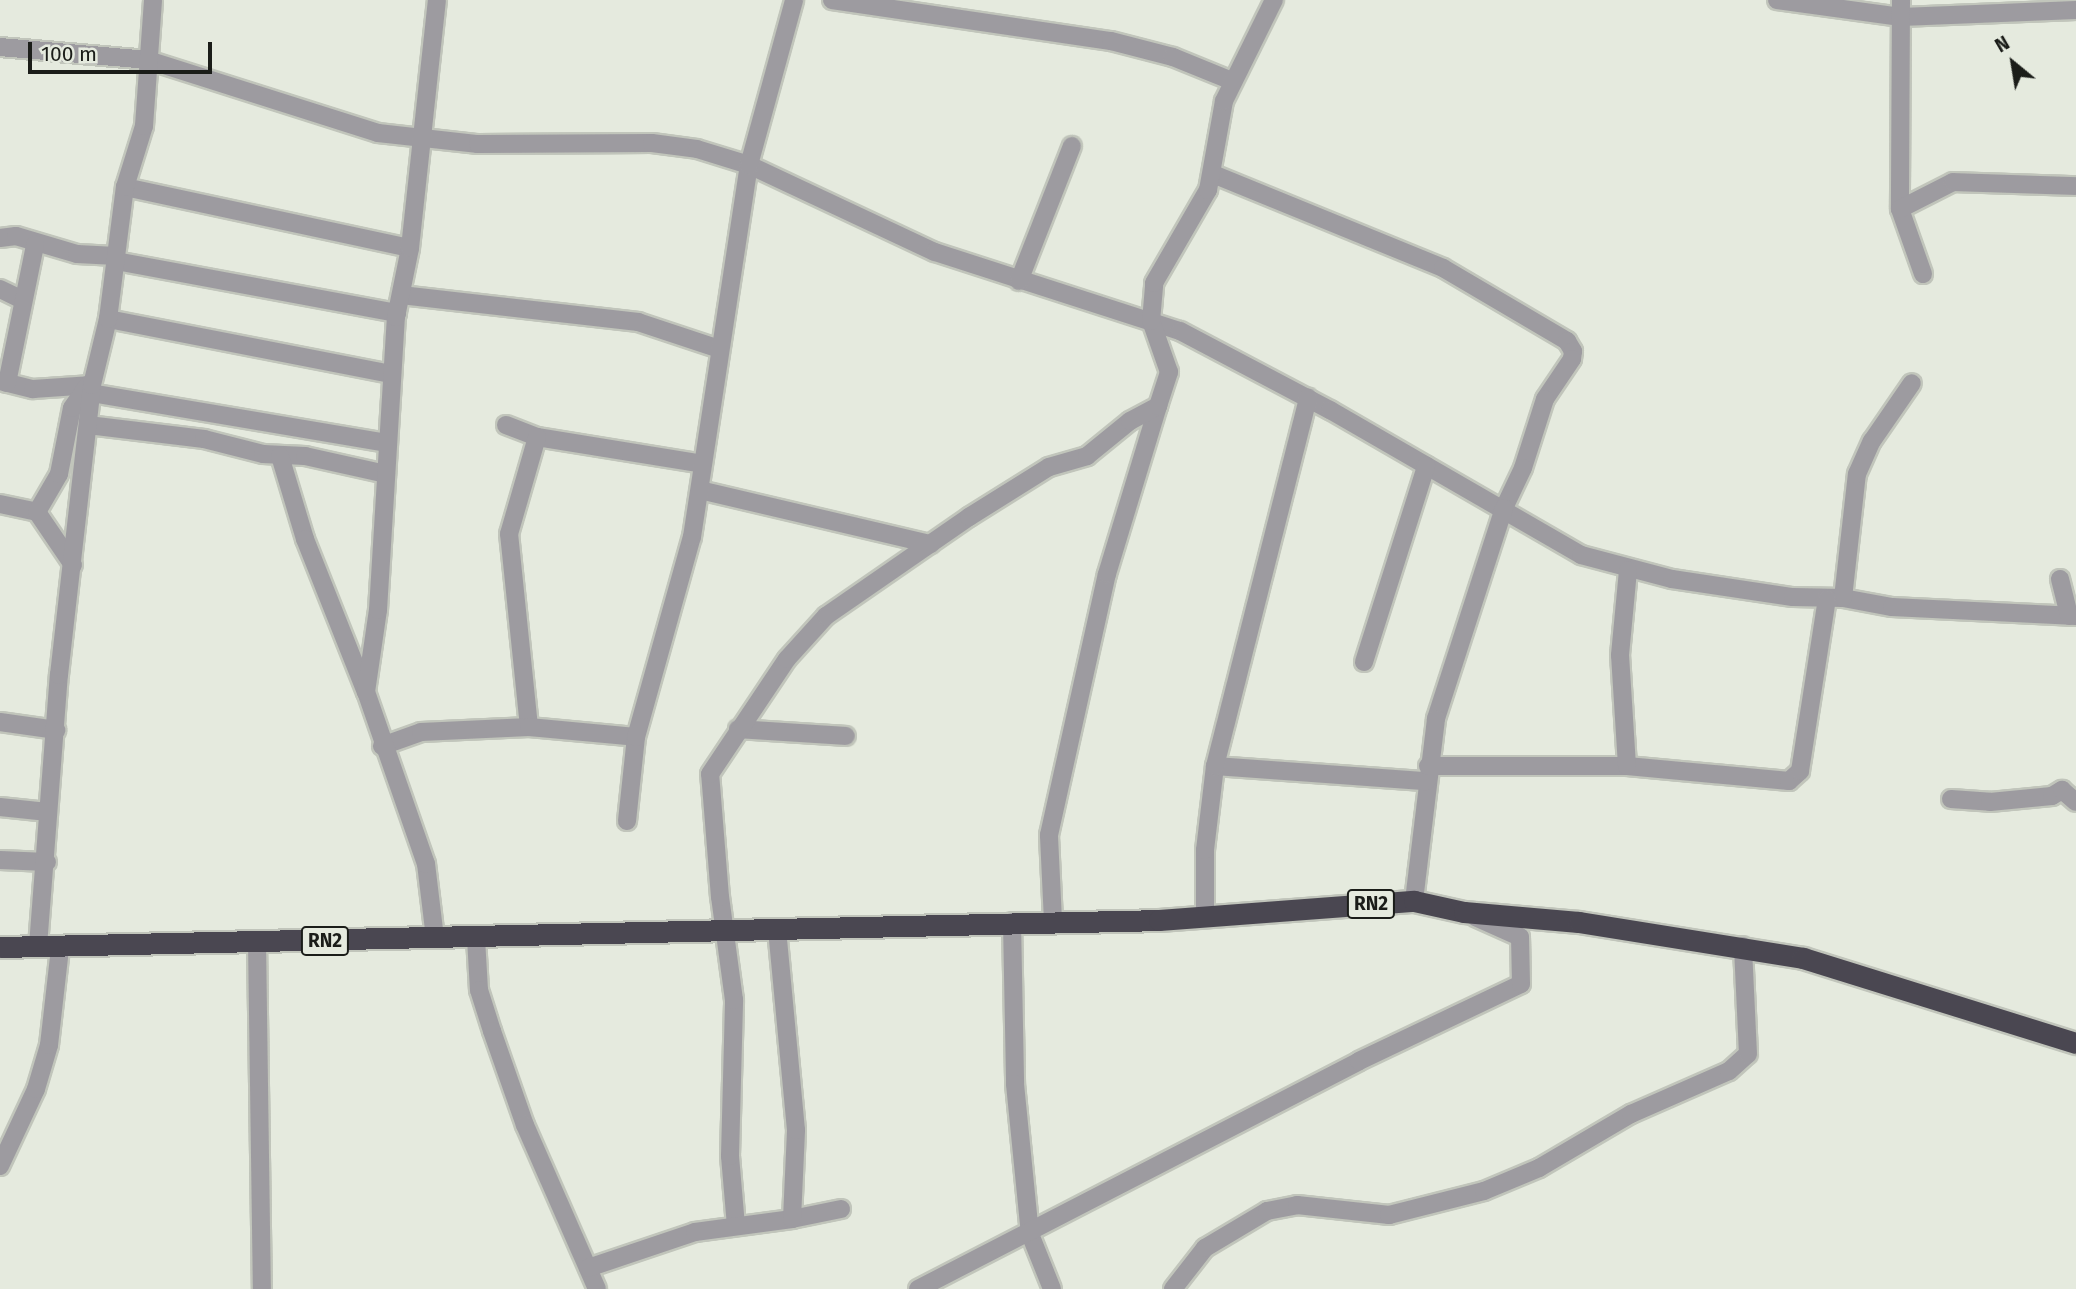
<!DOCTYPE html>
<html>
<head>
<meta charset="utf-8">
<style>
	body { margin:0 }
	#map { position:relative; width:2076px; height:1289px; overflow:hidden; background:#e5eade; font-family:"Fira Sans",sans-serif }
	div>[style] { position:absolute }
	.roads { filter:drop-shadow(2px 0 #c1c5bb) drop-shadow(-2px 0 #c1c5bb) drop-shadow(0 2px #c1c5bb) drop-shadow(0 -2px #c1c5bb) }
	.minor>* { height:18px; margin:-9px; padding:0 9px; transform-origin:9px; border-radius:9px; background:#9d9ba0 }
	.highway>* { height:21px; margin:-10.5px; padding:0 10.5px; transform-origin:10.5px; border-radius:10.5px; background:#4a4751 }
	span { translate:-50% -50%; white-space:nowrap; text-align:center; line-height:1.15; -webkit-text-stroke:5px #e5eade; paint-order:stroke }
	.shield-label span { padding:2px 5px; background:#e5eade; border:2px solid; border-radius:5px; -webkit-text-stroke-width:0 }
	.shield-label { font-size:19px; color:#1b1d19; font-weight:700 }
	.north { position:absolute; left:1978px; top:28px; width:70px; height:70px; -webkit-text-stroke:5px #e5eade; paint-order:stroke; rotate:330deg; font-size:19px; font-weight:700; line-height:28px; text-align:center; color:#1b1d19 }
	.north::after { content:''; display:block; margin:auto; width:24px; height:32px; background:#1b1d19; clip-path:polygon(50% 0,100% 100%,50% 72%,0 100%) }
	.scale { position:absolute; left:28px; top:42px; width:184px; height:32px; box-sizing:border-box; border:4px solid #1b1d19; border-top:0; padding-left:9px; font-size:21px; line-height:24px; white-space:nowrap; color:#1b1d19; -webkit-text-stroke:5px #e5eade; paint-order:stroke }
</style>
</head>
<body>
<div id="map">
	<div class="roads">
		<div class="minor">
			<div style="left:832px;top:0;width:282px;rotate:8.4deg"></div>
			<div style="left:1111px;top:41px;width:64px;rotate:14.5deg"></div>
			<div style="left:1173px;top:57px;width:64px;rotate:22.1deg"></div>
			<div style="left:1777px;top:0;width:125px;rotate:7.8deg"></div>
			<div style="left:1901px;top:17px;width:175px;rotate:-2.3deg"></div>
			<div style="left:1901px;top:0;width:209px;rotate:90.3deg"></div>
			<div style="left:1900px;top:209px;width:69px;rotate:70.5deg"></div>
			<div style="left:0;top:47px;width:149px;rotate:5deg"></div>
			<div style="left:148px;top:60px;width:241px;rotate:17.6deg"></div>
			<div style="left:378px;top:133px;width:101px;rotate:6.3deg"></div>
			<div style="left:478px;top:144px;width:174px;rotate:-0.3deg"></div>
			<div style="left:652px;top:143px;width:45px;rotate:7.6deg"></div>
			<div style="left:697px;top:149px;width:54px;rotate:17.1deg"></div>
			<div style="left:749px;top:165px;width:205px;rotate:25.1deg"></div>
			<div style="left:935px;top:252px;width:257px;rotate:17.9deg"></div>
			<div style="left:1180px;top:331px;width:170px;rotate:27.8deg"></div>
			<div style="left:1330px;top:410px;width:290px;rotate:30deg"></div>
			<div style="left:1581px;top:555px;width:94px;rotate:14.8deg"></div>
			<div style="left:1672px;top:579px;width:122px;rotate:8.5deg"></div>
			<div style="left:1793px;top:597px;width:50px;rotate:1.1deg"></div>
			<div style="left:1843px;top:598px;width:50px;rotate:10.4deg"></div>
			<div style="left:1892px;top:607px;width:184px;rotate:2.8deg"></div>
			<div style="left:1213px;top:174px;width:248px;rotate:22.2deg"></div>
			<div style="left:1443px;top:268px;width:144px;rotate:30.5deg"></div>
			<div style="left:1567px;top:341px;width:12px;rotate:59deg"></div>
			<div style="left:1573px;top:351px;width:8px;rotate:97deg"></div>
			<div style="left:1572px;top:359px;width:48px;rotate:124deg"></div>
			<div style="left:1545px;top:399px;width:72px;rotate:107.7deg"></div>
			<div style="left:1523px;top:468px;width:44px;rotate:115.4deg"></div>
			<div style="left:1504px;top:508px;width:222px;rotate:107.9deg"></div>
			<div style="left:1436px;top:719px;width:183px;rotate:96.9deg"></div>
			<div style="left:125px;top:187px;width:291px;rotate:12.1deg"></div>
			<div style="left:1900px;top:209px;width:59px;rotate:-27deg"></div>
			<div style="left:1953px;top:182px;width:123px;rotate:1.9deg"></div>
			<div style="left:0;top:238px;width:16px;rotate:-7deg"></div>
			<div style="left:16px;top:236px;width:64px;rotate:16.4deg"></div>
			<div style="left:77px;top:254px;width:39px;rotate:3deg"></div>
			<div style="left:116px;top:261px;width:286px;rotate:10.5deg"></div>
			<div style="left:1019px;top:281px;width:145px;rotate:-68.6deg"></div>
			<div style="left:0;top:289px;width:25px;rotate:26deg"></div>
			<div style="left:401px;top:295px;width:239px;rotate:6.5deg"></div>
			<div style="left:638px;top:322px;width:85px;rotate:18.4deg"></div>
			<div style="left:108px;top:319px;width:289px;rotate:11deg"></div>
			<div style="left:0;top:381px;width:34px;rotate:14deg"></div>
			<div style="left:33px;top:389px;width:59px;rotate:-3.9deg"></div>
			<div style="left:7px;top:383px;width:141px;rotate:-78.5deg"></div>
			<div style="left:91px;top:393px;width:301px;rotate:9.6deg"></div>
			<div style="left:88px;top:425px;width:117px;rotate:6.9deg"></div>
			<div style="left:204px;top:439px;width:61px;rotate:14.3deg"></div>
			<div style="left:263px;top:454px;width:42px;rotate:2.7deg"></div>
			<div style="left:305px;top:456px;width:83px;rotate:12.5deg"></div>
			<div style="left:506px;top:425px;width:33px;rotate:21deg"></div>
			<div style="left:537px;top:437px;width:168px;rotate:9.2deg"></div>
			<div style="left:280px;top:456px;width:87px;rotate:73.2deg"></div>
			<div style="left:305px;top:539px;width:165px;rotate:68.3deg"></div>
			<div style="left:700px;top:490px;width:237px;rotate:13.2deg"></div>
			<div style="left:0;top:504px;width:38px;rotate:12deg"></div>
			<div style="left:37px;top:512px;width:64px;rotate:55.8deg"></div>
			<div style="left:37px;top:512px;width:44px;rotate:-59.9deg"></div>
			<div style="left:59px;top:474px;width:67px;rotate:-78.9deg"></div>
			<div style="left:72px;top:408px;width:29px;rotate:-55deg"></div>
			<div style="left:2060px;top:579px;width:38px;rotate:76deg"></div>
			<div style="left:1843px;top:598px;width:125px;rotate:-83.6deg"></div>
			<div style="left:1857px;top:474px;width:36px;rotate:-66deg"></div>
			<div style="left:1872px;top:441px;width:70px;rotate:-55.4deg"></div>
			<div style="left:1364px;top:662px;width:206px;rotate:-72.4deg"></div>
			<div style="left:0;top:722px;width:57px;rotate:8.1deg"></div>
			<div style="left:529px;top:727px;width:194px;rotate:-95.9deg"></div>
			<div style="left:509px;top:534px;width:101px;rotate:-73.9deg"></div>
			<div style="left:738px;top:729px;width:108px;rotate:3.7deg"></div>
			<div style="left:382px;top:746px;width:41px;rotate:-19.7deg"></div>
			<div style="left:421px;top:732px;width:108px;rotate:-2.7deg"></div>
			<div style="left:529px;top:727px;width:107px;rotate:5.3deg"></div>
			<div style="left:1215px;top:766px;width:212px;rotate:4.1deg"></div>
			<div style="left:1428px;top:766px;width:199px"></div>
			<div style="left:1627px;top:766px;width:163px;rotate:5.3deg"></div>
			<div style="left:1789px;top:781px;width:15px;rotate:-42deg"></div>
			<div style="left:1800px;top:771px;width:174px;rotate:-81.1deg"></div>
			<div style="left:1627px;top:766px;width:111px;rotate:-93.6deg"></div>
			<div style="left:1620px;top:655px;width:85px;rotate:-84.6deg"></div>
			<div style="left:1951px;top:799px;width:39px;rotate:4deg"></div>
			<div style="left:1990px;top:802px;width:62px;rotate:-5.5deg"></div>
			<div style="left:2052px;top:796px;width:12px;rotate:-31deg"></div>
			<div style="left:2062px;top:790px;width:18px;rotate:41deg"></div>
			<div style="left:0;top:807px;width:48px;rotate:5.9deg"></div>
			<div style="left:627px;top:821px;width:84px;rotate:-83.9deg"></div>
			<div style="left:636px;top:737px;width:208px;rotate:-74.4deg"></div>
			<div style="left:692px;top:537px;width:376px;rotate:-81.3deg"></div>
			<div style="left:749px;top:165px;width:171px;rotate:-74.7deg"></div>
			<div style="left:0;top:860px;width:47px;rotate:2.4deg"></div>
			<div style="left:1205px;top:918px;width:68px;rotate:-90deg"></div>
			<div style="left:1205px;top:850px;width:85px;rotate:-83.2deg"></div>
			<div style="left:1215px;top:766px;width:380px;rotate:-75.8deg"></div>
			<div style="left:1053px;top:921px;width:86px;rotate:-92.7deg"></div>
			<div style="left:1049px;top:835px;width:267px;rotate:-77.5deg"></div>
			<div style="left:1107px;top:574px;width:176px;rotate:-73.1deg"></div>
			<div style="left:1012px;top:922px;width:162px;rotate:88.9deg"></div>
			<div style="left:1015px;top:1084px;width:151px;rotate:84.3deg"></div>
			<div style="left:1030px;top:1234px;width:59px;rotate:68.2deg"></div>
			<div style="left:435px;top:938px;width:75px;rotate:-96.9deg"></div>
			<div style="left:426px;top:864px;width:182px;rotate:-109.2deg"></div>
			<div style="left:366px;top:692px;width:83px;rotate:-81.7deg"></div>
			<div style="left:378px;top:610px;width:294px;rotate:-86.5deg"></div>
			<div style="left:396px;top:317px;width:70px;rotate:-78.5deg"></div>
			<div style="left:410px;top:248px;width:249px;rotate:-83.8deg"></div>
			<div style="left:476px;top:938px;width:52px;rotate:86.7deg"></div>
			<div style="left:479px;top:990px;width:43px;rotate:72.4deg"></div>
			<div style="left:492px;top:1031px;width:100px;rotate:70.7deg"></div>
			<div style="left:525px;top:1125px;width:179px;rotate:66.3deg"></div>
			<div style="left:257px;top:941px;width:348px;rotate:89.2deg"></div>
			<div style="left:38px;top:946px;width:272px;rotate:-85.6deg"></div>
			<div style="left:59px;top:675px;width:292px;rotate:-83.5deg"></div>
			<div style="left:92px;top:385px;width:68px;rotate:-76.4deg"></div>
			<div style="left:108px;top:319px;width:133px;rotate:-82.7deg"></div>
			<div style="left:125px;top:187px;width:64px;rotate:-72.7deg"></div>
			<div style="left:144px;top:126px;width:126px;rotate:-85.9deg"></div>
			<div style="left:0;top:1166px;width:85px;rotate:-64.9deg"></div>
			<div style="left:36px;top:1089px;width:46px;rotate:-73.5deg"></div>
			<div style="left:49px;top:1045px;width:98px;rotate:-83.5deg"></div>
			<div style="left:792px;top:1219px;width:50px;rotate:-11.5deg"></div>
			<div style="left:736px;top:1226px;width:70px;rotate:-94.9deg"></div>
			<div style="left:730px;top:1156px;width:156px;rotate:-88.5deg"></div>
			<div style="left:734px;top:1000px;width:104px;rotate:-97.7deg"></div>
			<div style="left:720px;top:897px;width:123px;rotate:-94.6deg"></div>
			<div style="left:710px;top:774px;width:138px;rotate:-56.2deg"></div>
			<div style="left:787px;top:659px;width:58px;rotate:-47.8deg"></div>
			<div style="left:826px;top:616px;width:174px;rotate:-34.7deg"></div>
			<div style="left:969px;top:517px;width:94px;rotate:-32deg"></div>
			<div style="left:1049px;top:467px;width:40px;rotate:-16deg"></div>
			<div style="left:1087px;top:456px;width:55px;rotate:-39.1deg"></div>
			<div style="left:1130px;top:421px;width:32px;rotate:-28deg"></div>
			<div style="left:1158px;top:406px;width:36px;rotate:-72deg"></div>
			<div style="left:1169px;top:372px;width:54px;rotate:-109.4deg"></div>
			<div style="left:1151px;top:321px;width:38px;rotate:-85deg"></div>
			<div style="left:1154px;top:283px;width:108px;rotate:-59.9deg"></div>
			<div style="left:1208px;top:190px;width:90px;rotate:-79.8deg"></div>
			<div style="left:1224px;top:101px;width:113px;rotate:-63.7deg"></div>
			<div style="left:588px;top:1268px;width:113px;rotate:-18.6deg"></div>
			<div style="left:695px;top:1232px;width:98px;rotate:-7.6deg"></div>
			<div style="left:792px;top:1219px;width:89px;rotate:-87.4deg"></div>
			<div style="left:796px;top:1130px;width:203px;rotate:-95.4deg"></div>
			<div style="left:918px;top:1289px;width:496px;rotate:-27.3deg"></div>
			<div style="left:1359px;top:1061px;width:179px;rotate:-25.4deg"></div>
			<div style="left:1521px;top:984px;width:47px;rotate:-91.2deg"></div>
			<div style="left:1520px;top:937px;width:49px;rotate:-156deg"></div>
			<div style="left:1173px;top:1289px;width:52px;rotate:-52deg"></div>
			<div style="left:1205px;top:1248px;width:72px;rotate:-30.8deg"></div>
			<div style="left:1267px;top:1211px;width:31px;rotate:-11deg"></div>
			<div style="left:1297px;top:1205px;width:93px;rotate:6.2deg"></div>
			<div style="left:1389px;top:1215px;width:98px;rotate:-14.2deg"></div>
			<div style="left:1484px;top:1191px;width:60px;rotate:-22.7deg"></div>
			<div style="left:1539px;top:1168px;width:107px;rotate:-30.4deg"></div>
			<div style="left:1631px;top:1114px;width:107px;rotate:-23.7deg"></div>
			<div style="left:1729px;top:1071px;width:25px;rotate:-42deg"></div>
			<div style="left:1748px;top:1054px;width:108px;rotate:-92.7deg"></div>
		</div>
		<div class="highway">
			<div style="left:0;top:947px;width:1159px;rotate:-1.33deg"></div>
			<div style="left:1159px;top:920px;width:256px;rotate:-4.3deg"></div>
			<div style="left:1414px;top:901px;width:51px;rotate:12.4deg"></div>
			<div style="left:1464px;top:912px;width:115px;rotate:5deg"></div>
			<div style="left:1579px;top:922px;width:227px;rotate:9.1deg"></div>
			<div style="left:1803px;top:958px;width:286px;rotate:17.3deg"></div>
		</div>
	</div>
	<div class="shield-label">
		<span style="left:1371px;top:904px">RN2</span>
		<span style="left:325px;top:941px">RN2</span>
	</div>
	<div class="north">N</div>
	<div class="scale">100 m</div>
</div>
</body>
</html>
